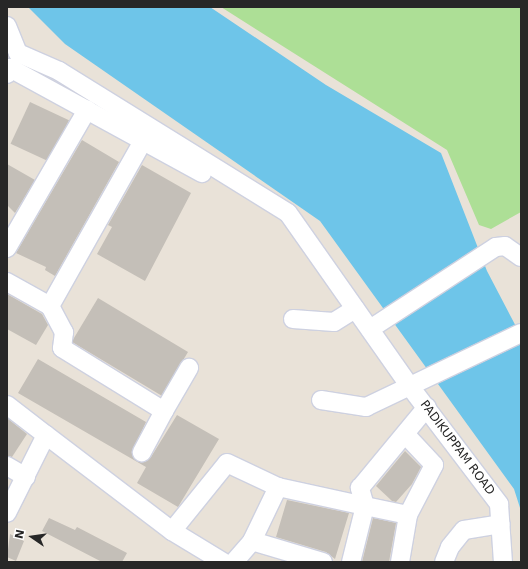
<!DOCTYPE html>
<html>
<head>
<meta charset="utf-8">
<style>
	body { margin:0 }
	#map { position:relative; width:528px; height:569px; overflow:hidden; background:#e9e2d8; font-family:"DejaVu Sans",sans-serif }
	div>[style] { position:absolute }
	.green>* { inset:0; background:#addf96 }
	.water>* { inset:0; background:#6ec5e9 }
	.building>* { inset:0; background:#c4bfb8; transform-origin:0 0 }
	.roads { filter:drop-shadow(1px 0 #ced1e0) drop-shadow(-1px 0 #ced1e0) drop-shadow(0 1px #ced1e0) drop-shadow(0 -1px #ced1e0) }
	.minor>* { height:18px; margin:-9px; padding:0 9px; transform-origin:9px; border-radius:9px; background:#fff }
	span { translate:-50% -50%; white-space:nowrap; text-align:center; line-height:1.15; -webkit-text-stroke:3px #fff; paint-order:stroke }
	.street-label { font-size:12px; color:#272727 }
	.frame { position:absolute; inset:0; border:8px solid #272727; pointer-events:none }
	.north { position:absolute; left:12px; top:517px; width:40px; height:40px; -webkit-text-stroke:3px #fff; paint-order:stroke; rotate:283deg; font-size:11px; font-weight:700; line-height:16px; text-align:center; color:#272727 }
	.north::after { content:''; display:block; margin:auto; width:14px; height:18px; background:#272727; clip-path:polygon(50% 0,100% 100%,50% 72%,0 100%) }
</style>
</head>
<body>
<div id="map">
	<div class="green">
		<div style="clip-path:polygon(221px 7px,521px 7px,521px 212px,491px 229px,479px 225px,447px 150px)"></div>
	</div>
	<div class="water">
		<div style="clip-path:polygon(28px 7px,210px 7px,326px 85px,441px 153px,487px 271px,521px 336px,521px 511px,514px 489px,320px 221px,65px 44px)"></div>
	</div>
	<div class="building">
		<div style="left:30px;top:102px;width:43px;height:46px;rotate:25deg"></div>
		<div style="clip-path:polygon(82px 140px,119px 162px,55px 276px,45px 270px,46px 267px,16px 253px)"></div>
		<div style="clip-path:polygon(7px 164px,35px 180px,15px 213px,7px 205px)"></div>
		<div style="clip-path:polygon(142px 165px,191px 193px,145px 281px,97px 254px,112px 227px,108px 225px)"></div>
		<div style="clip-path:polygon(7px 294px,42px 314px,48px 325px,36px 345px,7px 329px)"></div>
		<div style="left:98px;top:298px;width:105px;height:51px;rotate:31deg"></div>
		<div style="clip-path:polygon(38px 359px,146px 422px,132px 452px,137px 461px,151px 457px,177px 415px,219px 439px,178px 507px,137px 483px,146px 467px,18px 393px)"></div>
		<div style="clip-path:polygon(7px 418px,27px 434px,12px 457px,7px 456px)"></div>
		<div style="clip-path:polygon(405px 451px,421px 467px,412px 484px,396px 502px,392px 501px,376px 486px)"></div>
		<div style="clip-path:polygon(287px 500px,349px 513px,335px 559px,326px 552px,276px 537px)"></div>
		<div style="clip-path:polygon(49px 518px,75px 530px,77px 527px,127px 553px,122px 562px,102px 562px,42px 531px)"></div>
		<div style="clip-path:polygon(373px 518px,396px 523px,389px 562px,362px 562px)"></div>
		<div style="clip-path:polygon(10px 534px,24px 541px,16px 561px,7px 557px)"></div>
	</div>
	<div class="roads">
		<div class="minor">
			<div style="left:7px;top:26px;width:29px;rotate:68deg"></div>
			<div style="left:18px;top:53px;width:45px;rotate:23.7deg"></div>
			<div style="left:59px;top:71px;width:269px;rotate:31.8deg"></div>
			<div style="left:288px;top:213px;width:209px;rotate:54.9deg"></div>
			<div style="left:408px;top:384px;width:151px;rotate:52.8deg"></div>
			<div style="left:499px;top:504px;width:58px;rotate:86.1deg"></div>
			<div style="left:7px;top:74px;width:7px;rotate:-63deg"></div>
			<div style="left:10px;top:68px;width:219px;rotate:28.7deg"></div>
			<div style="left:7px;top:248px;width:160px;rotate:-59.9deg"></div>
			<div style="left:7px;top:282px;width:49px;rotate:29.2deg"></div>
			<div style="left:50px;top:306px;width:189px;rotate:-60.6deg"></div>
			<div style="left:50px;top:306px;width:30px;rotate:62deg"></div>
			<div style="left:64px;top:332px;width:16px;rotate:97deg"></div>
			<div style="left:62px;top:348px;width:120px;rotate:31.7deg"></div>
			<div style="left:164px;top:411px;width:47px;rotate:118.2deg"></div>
			<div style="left:293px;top:319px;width:41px;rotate:4.2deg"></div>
			<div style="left:334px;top:322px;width:25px;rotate:-32deg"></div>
			<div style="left:370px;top:329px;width:150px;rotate:-33.1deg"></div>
			<div style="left:496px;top:247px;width:9px;rotate:-6deg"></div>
			<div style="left:505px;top:246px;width:19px;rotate:35deg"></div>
			<div style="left:321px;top:400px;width:46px;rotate:8.8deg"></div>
			<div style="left:366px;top:407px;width:172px;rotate:-25.5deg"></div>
			<div style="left:7px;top:405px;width:49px;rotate:37.6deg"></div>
			<div style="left:46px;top:435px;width:87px;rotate:116.6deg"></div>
			<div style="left:164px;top:411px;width:50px;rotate:-59.8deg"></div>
			<div style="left:46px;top:435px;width:158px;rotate:37.3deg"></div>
			<div style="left:172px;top:531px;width:60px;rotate:31.3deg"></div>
			<div style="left:406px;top:435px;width:41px;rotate:47deg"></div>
			<div style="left:434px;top:465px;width:56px;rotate:117.5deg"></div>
			<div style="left:7px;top:466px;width:22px;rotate:30deg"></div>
			<div style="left:172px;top:531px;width:87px;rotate:-51deg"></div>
			<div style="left:227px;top:463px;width:56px;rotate:25.2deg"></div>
			<div style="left:252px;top:541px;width:60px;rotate:-64.3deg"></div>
			<div style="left:278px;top:487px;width:89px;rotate:12.3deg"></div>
			<div style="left:365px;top:506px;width:58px;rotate:104deg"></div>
			<div style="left:234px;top:562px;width:28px;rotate:-49deg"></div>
			<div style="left:252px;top:541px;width:74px;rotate:16.5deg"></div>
			<div style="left:400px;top:562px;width:48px;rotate:-80.3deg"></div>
			<div style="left:408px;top:515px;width:44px;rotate:-168.2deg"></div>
			<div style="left:365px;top:506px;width:19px;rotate:-106deg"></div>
			<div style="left:360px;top:488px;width:105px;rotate:-50.4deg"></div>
			<div style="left:444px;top:562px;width:16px;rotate:-68deg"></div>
			<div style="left:450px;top:547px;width:22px;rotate:-51deg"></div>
			<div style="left:464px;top:530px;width:37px;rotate:-9deg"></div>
		</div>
	</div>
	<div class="street-label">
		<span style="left:457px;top:448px;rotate:53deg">PADIKUPPAM ROAD</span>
	</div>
	<div class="frame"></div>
	<div class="north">N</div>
</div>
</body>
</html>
